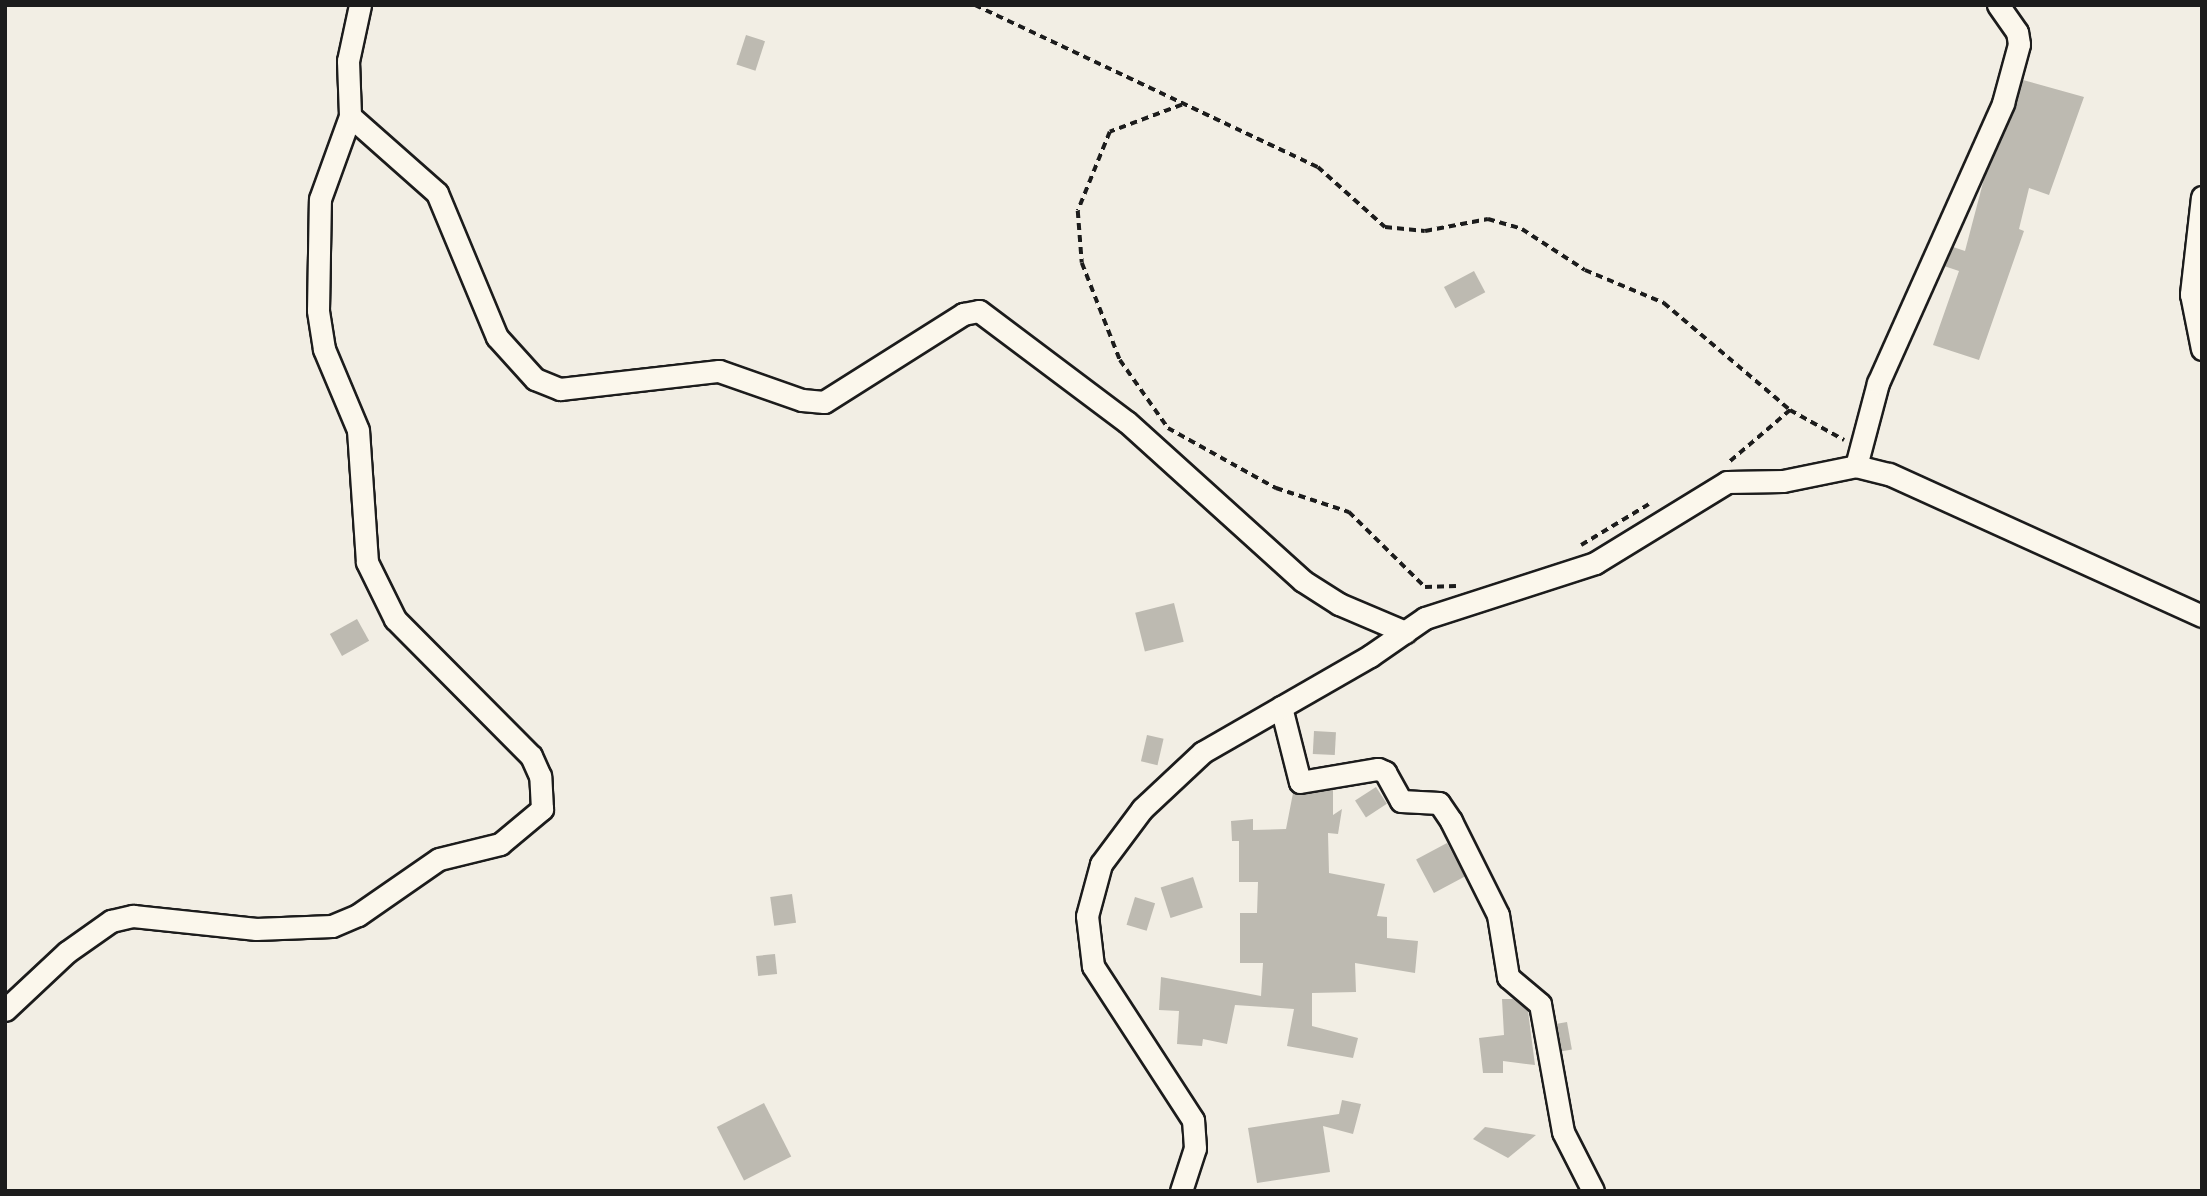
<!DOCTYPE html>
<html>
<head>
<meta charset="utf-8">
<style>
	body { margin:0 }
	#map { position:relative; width:2207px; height:1196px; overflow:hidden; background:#f2eee4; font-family:"Playpen Sans",sans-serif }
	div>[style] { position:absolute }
	.building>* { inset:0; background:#bdbab1; transform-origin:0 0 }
	.path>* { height:3.5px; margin-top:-1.75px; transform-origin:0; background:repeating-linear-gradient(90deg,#1c1c1c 0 7px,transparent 0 12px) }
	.roads { filter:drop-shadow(2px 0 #1c1c1c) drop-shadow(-2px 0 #1c1c1c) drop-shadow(0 2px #1c1c1c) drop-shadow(0 -2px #1c1c1c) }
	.street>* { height:21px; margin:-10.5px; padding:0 10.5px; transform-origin:10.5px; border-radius:10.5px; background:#fbf7ec }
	span { translate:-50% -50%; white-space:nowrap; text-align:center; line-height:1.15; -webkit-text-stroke:5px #fbf7ec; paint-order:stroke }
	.frame { position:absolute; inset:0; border:7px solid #1c1c1c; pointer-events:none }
</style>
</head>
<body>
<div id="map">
	<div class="building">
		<div style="left:746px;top:35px;width:20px;height:31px;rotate:18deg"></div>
		<div style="clip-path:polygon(2023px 80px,2084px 97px,2049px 195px,2029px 188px,2019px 229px,2024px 231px,1979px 360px,1933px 345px,1959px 271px,1944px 266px,1953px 247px,1965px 251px,1985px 175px)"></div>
		<div style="left:1474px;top:271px;width:24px;height:34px;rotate:62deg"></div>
		<div style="left:1174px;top:603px;width:40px;height:40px;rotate:76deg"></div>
		<div style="left:357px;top:619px;width:25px;height:31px;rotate:61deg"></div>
		<div style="left:1314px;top:731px;width:22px;height:23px;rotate:3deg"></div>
		<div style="left:1147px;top:735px;width:17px;height:27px;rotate:13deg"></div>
		<div style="left:1376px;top:787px;width:20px;height:25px;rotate:57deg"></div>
		<div style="clip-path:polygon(1333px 790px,1333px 815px,1342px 809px,1338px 834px,1328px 833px,1329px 873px,1385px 884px,1377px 916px,1387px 917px,1387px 938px,1418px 941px,1415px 973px,1355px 963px,1356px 992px,1312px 993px,1312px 1026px,1358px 1038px,1353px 1058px,1287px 1046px,1294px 1009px,1235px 1005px,1227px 1044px,1203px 1039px,1202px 1046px,1177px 1044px,1179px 1011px,1159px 1010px,1161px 977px,1261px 996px,1263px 963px,1240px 963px,1240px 913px,1257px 913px,1258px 882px,1239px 882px,1239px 841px,1232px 841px,1231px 821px,1253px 819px,1253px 830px,1286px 829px,1293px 793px)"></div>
		<div style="left:1447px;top:843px;width:38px;height:35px;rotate:62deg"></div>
		<div style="left:1193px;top:877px;width:32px;height:34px;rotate:72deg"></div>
		<div style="left:792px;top:894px;width:29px;height:22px;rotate:82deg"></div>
		<div style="left:1135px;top:897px;width:21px;height:29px;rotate:17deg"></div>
		<div style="left:775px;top:954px;width:20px;height:19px;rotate:84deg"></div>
		<div style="clip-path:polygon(1502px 999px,1513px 999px,1528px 1011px,1535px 1065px,1503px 1061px,1503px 1073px,1483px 1073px,1479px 1038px,1504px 1035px)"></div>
		<div style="left:1567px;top:1022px;width:28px;height:10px;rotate:80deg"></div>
		<div style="clip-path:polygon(1342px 1100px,1361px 1104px,1353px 1134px,1323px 1126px,1330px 1172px,1257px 1183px,1248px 1128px,1339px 1114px)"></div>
		<div style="left:764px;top:1103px;width:60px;height:53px;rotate:63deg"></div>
		<div style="clip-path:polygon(1485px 1127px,1536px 1135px,1508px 1158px,1473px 1139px)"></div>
	</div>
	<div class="path">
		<div style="left:975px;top:5px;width:379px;rotate:25.3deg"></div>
		<div style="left:1318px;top:167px;width:90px;rotate:41.8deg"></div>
		<div style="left:1385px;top:227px;width:40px;rotate:5.7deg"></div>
		<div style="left:1425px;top:231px;width:64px;rotate:-10.8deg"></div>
		<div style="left:1488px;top:219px;width:35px;rotate:16deg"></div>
		<div style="left:1522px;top:229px;width:75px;rotate:33.1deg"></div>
		<div style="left:1585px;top:270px;width:86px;rotate:22.7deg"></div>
		<div style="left:1664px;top:303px;width:165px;rotate:40.3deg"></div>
		<div style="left:1790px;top:410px;width:62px;rotate:29.1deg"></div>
		<div style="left:1182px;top:105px;width:77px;rotate:159.4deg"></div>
		<div style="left:1110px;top:132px;width:85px;rotate:112.1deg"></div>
		<div style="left:1078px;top:211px;width:52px;rotate:85.6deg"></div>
		<div style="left:1082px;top:263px;width:104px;rotate:68.6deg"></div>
		<div style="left:1120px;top:360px;width:83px;rotate:54.8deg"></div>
		<div style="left:1168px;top:428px;width:124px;rotate:29.1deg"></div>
		<div style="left:1276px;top:488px;width:77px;rotate:18.2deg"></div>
		<div style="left:1349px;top:512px;width:107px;rotate:44.6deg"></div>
		<div style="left:1425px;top:587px;width:31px;rotate:-2deg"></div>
		<div style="left:1730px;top:461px;width:79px;rotate:-40.4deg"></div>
		<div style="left:1581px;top:545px;width:79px;rotate:-31.1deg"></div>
	</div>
	<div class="roads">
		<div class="street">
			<div style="left:360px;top:5px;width:57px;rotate:102.1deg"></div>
			<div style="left:348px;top:61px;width:55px;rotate:87.9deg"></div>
			<div style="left:350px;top:116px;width:116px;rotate:41.5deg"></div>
			<div style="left:437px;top:193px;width:156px;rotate:67.4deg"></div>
			<div style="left:497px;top:337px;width:57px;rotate:47.9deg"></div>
			<div style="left:535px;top:379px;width:27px;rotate:22deg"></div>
			<div style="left:560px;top:389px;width:160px;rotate:-6.5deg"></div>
			<div style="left:719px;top:371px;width:88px;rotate:19.3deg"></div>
			<div style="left:802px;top:400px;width:22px;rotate:5deg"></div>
			<div style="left:824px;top:402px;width:165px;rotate:-32.3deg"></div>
			<div style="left:963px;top:314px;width:16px;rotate:-11deg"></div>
			<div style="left:979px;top:311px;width:185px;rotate:36.9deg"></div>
			<div style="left:1127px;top:422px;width:237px;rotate:42.1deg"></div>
			<div style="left:1303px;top:581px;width:43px;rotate:32.6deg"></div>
			<div style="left:1339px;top:604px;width:72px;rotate:23deg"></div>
			<div style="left:2202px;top:197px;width:98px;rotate:96.5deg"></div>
			<div style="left:2191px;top:294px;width:56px;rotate:78.7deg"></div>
			<div style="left:1856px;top:466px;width:86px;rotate:-75.2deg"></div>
			<div style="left:1878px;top:383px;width:307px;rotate:-65.9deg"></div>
			<div style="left:2003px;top:103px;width:61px;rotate:-74.8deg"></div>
			<div style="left:2019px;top:44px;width:12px;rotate:-99deg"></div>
			<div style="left:2017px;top:32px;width:33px;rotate:-125deg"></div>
			<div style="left:1281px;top:707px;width:77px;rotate:75.8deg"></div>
			<div style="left:1300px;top:782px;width:79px;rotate:-9.5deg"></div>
			<div style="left:1378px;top:769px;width:8px;rotate:23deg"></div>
			<div style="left:1385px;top:772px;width:33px;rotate:61deg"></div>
			<div style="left:1401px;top:801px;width:38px;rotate:3deg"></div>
			<div style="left:1439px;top:803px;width:22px;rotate:56deg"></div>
			<div style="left:1451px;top:821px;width:105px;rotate:63.4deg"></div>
			<div style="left:1498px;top:915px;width:63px;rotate:80.8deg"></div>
			<div style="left:1508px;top:977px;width:42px;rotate:40.2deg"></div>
			<div style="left:1540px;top:1004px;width:130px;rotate:79.8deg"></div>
			<div style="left:1563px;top:1132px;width:66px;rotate:63deg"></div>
			<div style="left:5px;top:1010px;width:85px;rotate:-43.1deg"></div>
			<div style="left:67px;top:952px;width:54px;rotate:-35.2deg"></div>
			<div style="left:111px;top:921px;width:23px;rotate:-13deg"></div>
			<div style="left:133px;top:916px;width:124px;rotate:6deg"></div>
			<div style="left:256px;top:929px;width:76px;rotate:-2.3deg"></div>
			<div style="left:332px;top:926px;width:28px;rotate:-23deg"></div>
			<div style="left:358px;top:915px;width:98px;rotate:-34.7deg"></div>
			<div style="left:439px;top:859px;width:63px;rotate:-13.8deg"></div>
			<div style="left:500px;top:844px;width:55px;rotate:-39.8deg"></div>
			<div style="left:542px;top:809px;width:33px;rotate:-93deg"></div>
			<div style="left:540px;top:776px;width:22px;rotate:-114deg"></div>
			<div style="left:531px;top:756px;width:193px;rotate:-134.8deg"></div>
			<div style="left:395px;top:619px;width:64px;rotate:-116.2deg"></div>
			<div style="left:367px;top:562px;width:132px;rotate:-93.9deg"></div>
			<div style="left:358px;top:430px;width:88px;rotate:-112.8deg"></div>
			<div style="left:324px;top:349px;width:39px;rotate:-99deg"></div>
			<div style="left:318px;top:310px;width:111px;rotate:-89deg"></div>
			<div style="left:320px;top:199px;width:88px;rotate:-70.1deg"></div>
			<div style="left:1181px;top:1191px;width:45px;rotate:-72deg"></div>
			<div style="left:1195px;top:1148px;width:28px;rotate:-94deg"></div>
			<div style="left:1193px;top:1120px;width:184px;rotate:-123deg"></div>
			<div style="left:1093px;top:966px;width:50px;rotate:-96.8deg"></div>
			<div style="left:1087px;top:916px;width:54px;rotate:-74.9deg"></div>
			<div style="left:1101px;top:864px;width:69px;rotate:-53.3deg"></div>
			<div style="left:1142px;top:809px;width:83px;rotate:-43.1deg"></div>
			<div style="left:1203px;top:752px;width:193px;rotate:-29.9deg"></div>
			<div style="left:1370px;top:656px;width:67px;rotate:-34.6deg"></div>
			<div style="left:1425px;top:618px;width:179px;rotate:-17.9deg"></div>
			<div style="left:1595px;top:563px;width:155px;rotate:-31.5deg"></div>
			<div style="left:1727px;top:482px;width:56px;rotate:-1deg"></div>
			<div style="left:1783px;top:481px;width:75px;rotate:-11.6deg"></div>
			<div style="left:1856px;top:466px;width:34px;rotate:14deg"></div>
			<div style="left:1889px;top:474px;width:344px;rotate:24.4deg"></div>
		</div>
	</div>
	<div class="frame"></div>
</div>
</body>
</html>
